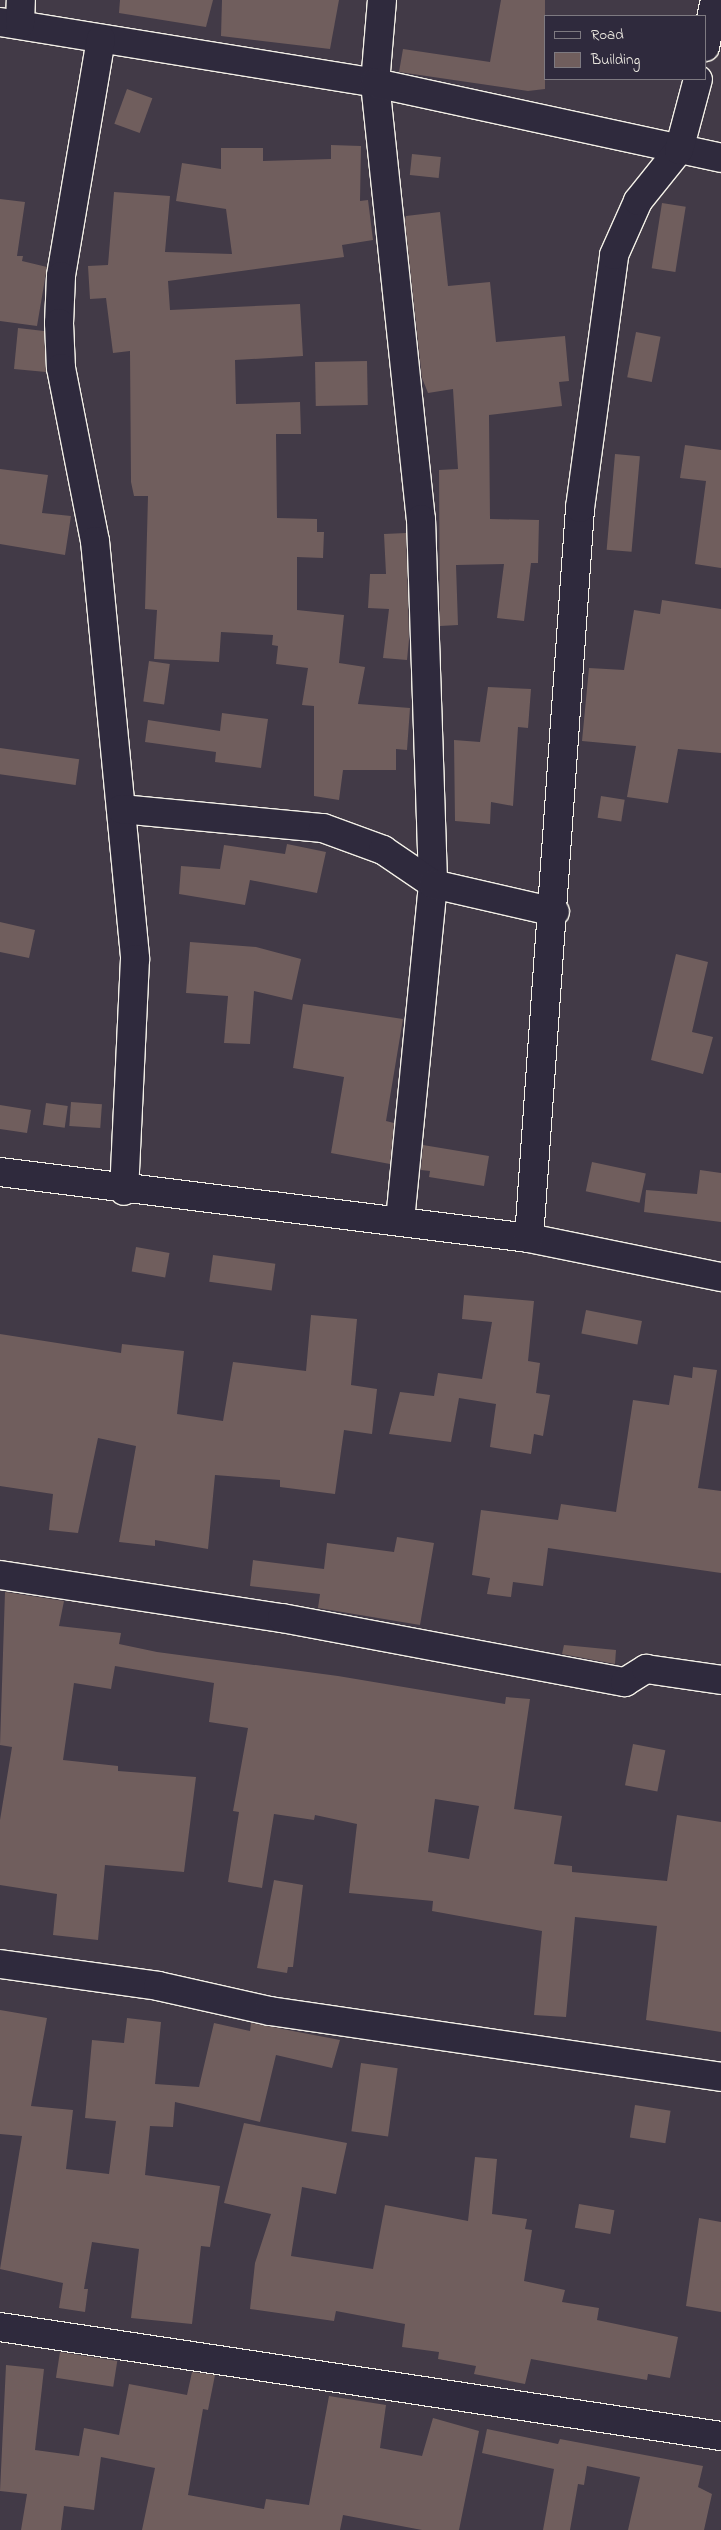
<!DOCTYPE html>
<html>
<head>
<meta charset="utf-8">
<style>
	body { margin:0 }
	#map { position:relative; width:721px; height:2530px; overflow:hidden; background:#423a47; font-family:"Indie Flower",sans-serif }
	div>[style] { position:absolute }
	.building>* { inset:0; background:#705e5d; transform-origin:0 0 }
	.roads { filter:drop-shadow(1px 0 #f4f1e8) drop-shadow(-1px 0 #f4f1e8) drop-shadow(0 1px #f4f1e8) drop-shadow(0 -1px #f4f1e8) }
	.minor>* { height:28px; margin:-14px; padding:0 14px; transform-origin:14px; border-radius:14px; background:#2f2a3d }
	span { translate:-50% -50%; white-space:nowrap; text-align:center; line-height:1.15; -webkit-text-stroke:5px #2f2a3d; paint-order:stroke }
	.legend { position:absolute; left:544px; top:15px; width:162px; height:65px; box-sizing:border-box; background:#2f2a3d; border:1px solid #7e7a81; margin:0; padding:6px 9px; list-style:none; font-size:15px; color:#f4f1e8 }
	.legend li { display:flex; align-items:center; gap:10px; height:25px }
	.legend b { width:25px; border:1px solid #7e7a81 }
</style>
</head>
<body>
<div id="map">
	<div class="building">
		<div style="clip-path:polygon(120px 0,213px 0,206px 27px,119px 13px)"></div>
		<div style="clip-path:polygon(222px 0,339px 0,330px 49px,221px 36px)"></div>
		<div style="clip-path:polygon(501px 0,545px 0,545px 89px,528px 91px,399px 72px,403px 49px,490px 62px)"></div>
		<div style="left:127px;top:89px;width:27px;height:37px;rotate:20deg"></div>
		<div style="clip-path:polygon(331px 145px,361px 146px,360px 201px,368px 200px,373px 240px,342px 245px,344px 257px,168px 281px,170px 310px,300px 304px,303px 356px,235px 360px,236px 404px,300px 402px,301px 434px,276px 434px,277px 518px,317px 519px,317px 532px,324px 532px,323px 558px,297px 557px,297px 610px,344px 615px,339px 663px,365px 667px,358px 704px,410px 708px,407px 750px,396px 749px,396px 770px,343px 770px,339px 800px,314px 796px,314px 706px,302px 705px,308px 668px,276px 664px,278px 646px,272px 645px,273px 635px,221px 632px,219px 662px,154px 659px,157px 610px,145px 609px,148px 496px,134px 496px,131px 482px,130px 351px,113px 353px,106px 298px,90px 299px,88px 266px,108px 265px,114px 192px,170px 196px,165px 252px,232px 254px,226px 209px,176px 201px,182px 163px,221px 169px,221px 148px,263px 148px,263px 161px,331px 159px)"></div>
		<div style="left:412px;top:154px;width:29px;height:21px;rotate:6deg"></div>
		<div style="clip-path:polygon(0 199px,25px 202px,17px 256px,23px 256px,22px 261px,47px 267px,37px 326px,0 321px)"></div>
		<div style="left:662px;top:203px;width:24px;height:66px;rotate:9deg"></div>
		<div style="clip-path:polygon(440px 212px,448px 286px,490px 282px,496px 342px,565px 336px,569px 381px,559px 382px,562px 406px,489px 415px,490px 519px,539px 520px,538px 563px,531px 563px,524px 621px,497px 618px,504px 564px,456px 565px,458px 625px,440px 626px,439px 470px,458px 469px,453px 389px,428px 393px,422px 378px,405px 221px,406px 216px)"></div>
		<div style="clip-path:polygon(18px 328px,44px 331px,46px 372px,14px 369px)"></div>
		<div style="left:636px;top:332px;width:25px;height:46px;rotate:11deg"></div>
		<div style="left:367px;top:361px;width:44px;height:52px;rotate:89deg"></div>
		<div style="clip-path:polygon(685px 445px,721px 450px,721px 568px,695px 564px,706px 481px,680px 478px)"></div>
		<div style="left:615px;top:454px;width:25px;height:96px;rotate:5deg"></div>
		<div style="clip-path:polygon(0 469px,48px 475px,42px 513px,71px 516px,65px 555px,0 544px)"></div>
		<div style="clip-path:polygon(406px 533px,409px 640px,407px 660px,383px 658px,389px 609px,368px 608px,370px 574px,386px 574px,384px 534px)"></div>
		<div style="clip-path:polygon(662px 600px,721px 609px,721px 753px,678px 749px,668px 803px,627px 797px,636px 746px,582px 741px,589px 668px,624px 670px,634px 610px,660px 614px)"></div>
		<div style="left:149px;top:661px;width:21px;height:41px;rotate:8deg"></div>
		<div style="clip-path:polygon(488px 687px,531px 689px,528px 728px,518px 727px,513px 806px,491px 802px,490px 824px,455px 821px,454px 740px,480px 742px)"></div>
		<div style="clip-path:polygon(222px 713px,268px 719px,261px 768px,215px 762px,216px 752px,145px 742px,148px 720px,220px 731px)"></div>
		<div style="left:0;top:748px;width:80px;height:26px;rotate:8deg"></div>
		<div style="left:601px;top:796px;width:24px;height:22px;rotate:9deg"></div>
		<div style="clip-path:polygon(287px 844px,326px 852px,317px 893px,250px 880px,245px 905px,179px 894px,181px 866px,220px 869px,224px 845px,285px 854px)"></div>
		<div style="clip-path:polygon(0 922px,35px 930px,29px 958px,0 952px)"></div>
		<div style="clip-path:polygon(190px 942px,256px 947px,301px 959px,292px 1000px,254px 991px,250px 1044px,224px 1043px,228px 996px,186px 993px)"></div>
		<div style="clip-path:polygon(676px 954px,708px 962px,692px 1032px,713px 1037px,703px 1074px,651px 1060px)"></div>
		<div style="clip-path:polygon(303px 1004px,403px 1019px,386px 1121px,394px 1123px,390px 1164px,331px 1153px,344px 1077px,293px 1068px)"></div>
		<div style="left:71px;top:1102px;width:31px;height:24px;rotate:4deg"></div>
		<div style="left:46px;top:1103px;width:22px;height:22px;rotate:8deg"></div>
		<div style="clip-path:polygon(0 1105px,31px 1110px,27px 1133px,0 1129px)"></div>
		<div style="clip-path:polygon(423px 1145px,489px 1156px,484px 1186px,429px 1177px,430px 1171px,421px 1170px)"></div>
		<div style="left:592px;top:1162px;width:55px;height:30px;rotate:12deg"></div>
		<div style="clip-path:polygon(700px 1170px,721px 1173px,721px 1222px,644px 1212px,646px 1190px,697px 1194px)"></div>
		<div style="left:136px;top:1247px;width:34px;height:25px;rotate:10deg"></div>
		<div style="left:213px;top:1255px;width:63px;height:27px;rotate:8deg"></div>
		<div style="clip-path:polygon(464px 1295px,534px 1301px,528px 1361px,540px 1363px,536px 1393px,550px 1395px,543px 1436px,534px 1434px,531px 1454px,490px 1447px,496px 1404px,459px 1398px,451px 1442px,389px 1434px,400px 1392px,434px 1396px,438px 1373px,482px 1379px,492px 1322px,462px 1319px)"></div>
		<div style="left:586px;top:1310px;width:57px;height:24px;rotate:11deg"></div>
		<div style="clip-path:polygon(311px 1315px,357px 1319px,351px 1385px,377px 1389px,372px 1434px,344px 1430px,335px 1494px,280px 1487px,280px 1480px,215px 1475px,208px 1549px,155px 1540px,155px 1546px,119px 1542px,136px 1446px,98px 1438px,78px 1533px,49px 1530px,53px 1494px,0 1486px,0 1334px,121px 1353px,122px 1344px,184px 1351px,177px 1414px,223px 1421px,233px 1362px,306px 1371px)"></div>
		<div style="clip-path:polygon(693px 1367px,717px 1370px,698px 1488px,721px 1491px,721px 1573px,548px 1548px,543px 1586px,513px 1582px,511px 1597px,487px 1594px,490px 1578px,472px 1575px,481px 1510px,558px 1520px,561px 1504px,616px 1512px,633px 1400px,669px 1405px,674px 1375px,692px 1378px)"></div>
		<div style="clip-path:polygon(397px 1537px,434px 1543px,420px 1625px,318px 1608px,320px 1594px,250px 1586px,253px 1560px,324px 1569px,327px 1543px,394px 1552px)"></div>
		<div style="clip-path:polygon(evenodd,5px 1592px,64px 1601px,59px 1626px,121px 1633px,119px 1644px,157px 1652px,338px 1676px,505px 1704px,506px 1697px,530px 1699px,514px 1809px,562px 1816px,554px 1864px,572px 1866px,572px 1872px,667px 1881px,677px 1815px,721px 1822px,721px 2032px,646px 2020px,657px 1926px,575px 1917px,566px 2017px,534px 2015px,542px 1931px,432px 1911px,433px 1901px,349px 1893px,357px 1824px,315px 1815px,314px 1820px,274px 1814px,262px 1888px,228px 1882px,239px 1812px,233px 1811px,248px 1728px,209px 1722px,214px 1683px,115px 1666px,111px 1689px,74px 1683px,63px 1760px,118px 1766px,118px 1771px,196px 1777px,184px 1872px,105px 1865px,98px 1940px,53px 1935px,57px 1894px,0 1885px,0 1820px,12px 1747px,0 1745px,5px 1592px,435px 1799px,479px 1806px,469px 1859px,428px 1852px,435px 1799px)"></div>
		<div style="clip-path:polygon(564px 1645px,616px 1650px,615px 1664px,562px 1654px)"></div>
		<div style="left:633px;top:1744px;width:33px;height:42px;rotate:11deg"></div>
		<div style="clip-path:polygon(274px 1880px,303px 1885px,293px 1967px,288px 1967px,287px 1973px,257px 1968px)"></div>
		<div style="clip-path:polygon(0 2010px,47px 2018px,31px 2106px,73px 2110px,66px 2169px,109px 2174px,116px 2121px,85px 2118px,92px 2040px,124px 2043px,127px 2018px,161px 2022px,155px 2084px,199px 2087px,214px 2023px,250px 2031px,251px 2023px,340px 2040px,332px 2068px,276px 2055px,260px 2122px,175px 2102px,173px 2127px,150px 2126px,145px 2175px,220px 2186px,210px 2247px,201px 2246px,192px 2324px,131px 2318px,139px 2249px,92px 2242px,84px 2289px,88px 2289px,85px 2312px,59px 2308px,63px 2283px,0 2269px,22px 2136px,0 2134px)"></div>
		<div style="left:361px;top:2063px;width:37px;height:69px;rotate:8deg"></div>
		<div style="left:635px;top:2105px;width:36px;height:33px;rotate:9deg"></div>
		<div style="clip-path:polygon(244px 2123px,347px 2143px,336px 2194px,302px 2187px,291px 2256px,373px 2269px,385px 2205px,468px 2221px,475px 2157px,497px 2159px,492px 2214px,527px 2219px,525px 2229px,532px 2230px,524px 2281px,565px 2290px,562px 2302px,599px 2308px,597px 2320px,678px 2337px,670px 2378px,648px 2374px,647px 2380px,531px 2359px,525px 2384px,474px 2374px,476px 2366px,438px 2359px,439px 2352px,402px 2347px,405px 2324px,336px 2311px,334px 2321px,250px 2309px,255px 2263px,271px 2214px,224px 2203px)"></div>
		<div style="left:579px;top:2204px;width:36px;height:24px;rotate:10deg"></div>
		<div style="clip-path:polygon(699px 2218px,721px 2222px,721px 2312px,686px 2306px)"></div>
		<div style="left:60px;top:2352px;width:58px;height:26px;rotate:9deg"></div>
		<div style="clip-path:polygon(6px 2365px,44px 2369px,35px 2450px,79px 2456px,84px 2428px,119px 2435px,129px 2384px,187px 2395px,192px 2372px,215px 2375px,208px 2410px,203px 2409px,188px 2495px,264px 2509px,266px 2499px,309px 2505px,329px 2396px,386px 2405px,380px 2448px,422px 2456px,433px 2418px,479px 2431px,459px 2530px,422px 2530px,343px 2515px,340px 2530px,142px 2530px,155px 2468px,101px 2457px,94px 2510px,64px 2506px,61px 2530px,21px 2530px,27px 2494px,0 2491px)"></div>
		<div style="clip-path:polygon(487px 2429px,558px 2444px,560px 2439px,703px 2466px,698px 2487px,712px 2494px,704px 2530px,628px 2530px,640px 2477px,587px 2466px,584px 2485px,578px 2484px,570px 2530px,543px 2530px,554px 2469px,482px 2453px)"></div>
	</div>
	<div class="roads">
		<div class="minor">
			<div style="left:382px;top:0;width:83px;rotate:94.8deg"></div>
			<div style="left:375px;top:83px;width:438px;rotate:84deg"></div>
			<div style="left:421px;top:519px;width:365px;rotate:88.1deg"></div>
			<div style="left:433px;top:884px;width:339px;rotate:95.6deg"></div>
			<div style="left:0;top:22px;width:380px;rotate:9.2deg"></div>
			<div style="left:375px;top:83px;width:354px;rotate:12.2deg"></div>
			<div style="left:20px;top:24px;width:24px;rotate:-88deg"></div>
			<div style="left:101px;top:39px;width:240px;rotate:99.6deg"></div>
			<div style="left:61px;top:276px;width:47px;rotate:92.4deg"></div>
			<div style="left:59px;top:323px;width:45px;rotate:87.5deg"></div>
			<div style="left:61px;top:368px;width:176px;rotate:78.9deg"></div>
			<div style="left:95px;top:541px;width:420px;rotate:84.5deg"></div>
			<div style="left:135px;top:959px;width:232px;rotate:92.7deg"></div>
			<div style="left:705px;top:47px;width:48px;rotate:-78deg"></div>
			<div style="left:121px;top:809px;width:203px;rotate:5.4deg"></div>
			<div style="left:323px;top:828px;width:64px;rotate:20.1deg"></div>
			<div style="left:383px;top:850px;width:60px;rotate:34.2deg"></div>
			<div style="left:433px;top:884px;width:125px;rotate:12.9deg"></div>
			<div style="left:0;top:1172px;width:533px;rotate:7.11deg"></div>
			<div style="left:529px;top:1238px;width:196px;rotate:11.5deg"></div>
			<div style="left:529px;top:1238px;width:732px;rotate:-86deg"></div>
			<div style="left:580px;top:508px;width:255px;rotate:-82.3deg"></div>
			<div style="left:614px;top:255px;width:59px;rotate:-66deg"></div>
			<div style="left:638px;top:201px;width:65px;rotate:-51.2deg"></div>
			<div style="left:679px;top:150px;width:73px;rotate:-75deg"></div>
			<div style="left:0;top:1575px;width:285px;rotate:8.7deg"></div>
			<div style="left:282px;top:1618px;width:349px;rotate:10.6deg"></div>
			<div style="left:625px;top:1682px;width:25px;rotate:-32deg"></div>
			<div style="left:646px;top:1669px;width:76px;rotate:8.3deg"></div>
			<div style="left:0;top:1964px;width:160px;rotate:7.9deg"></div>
			<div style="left:158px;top:1986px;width:115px;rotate:12.6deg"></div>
			<div style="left:270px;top:2011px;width:456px;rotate:8.3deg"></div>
			<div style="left:0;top:2327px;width:729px;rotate:8.6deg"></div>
		</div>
	</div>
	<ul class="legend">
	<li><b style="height:6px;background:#2f2a3d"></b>Road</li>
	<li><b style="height:14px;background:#705e5d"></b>Building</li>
	</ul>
</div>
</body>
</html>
